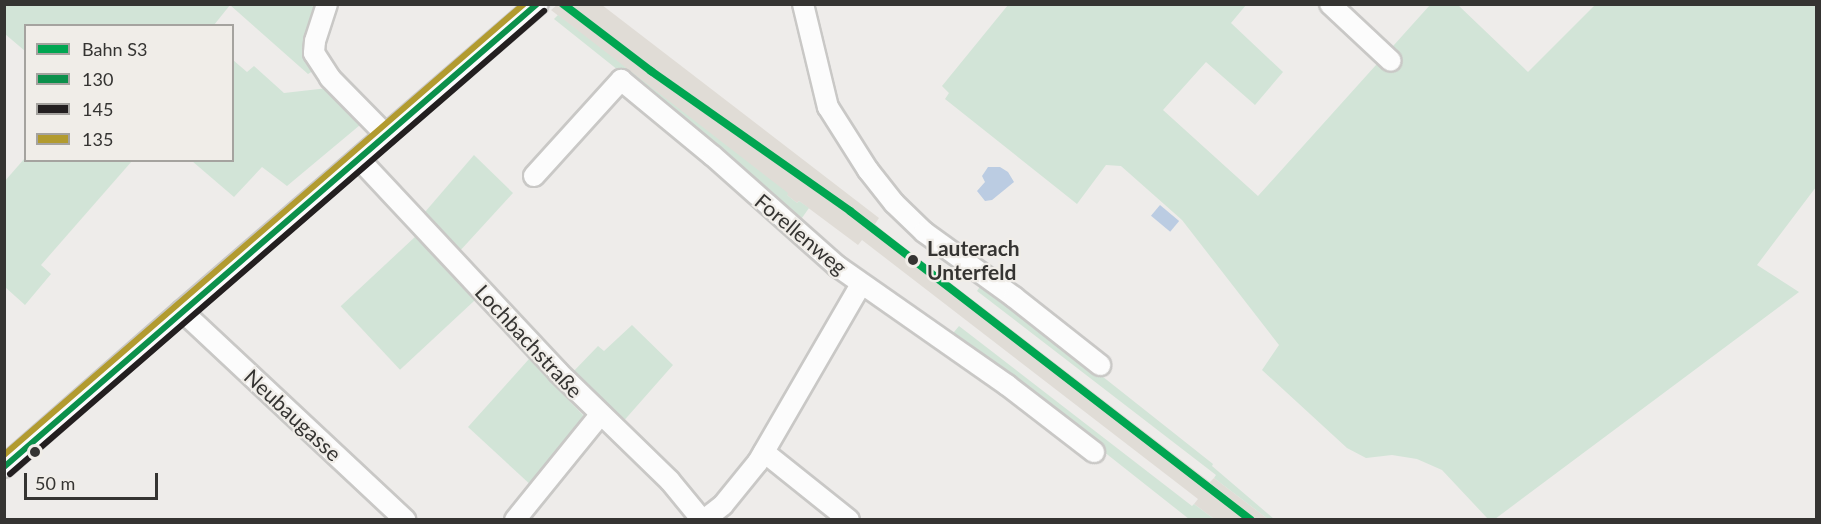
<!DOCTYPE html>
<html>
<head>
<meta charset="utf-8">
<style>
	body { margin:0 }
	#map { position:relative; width:1821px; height:524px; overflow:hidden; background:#eeecea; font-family:Lato,sans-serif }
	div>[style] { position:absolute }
	.built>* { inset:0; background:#e0dcd6 }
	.green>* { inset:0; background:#d2e4d7; transform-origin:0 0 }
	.water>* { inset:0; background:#bbcce2; transform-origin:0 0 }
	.roads { filter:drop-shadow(2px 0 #c9c8c6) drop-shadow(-2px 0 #c9c8c6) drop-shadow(0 2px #c9c8c6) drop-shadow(0 -2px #c9c8c6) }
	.street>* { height:20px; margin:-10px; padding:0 10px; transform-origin:10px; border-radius:10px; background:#fcfcfc }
	.bus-1>* { height:6px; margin:-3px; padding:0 3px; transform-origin:3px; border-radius:3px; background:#0b904b }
	.bus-2>* { height:6px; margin:-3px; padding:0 3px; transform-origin:3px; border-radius:3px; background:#231f20 }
	.bus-3>* { height:6px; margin:-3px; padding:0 3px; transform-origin:3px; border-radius:3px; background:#b29b2f }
	.rail-1>* { height:8px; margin:-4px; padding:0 4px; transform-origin:4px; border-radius:4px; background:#00a651 }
	.dots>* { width:16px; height:16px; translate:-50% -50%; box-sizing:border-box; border:3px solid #f0ede8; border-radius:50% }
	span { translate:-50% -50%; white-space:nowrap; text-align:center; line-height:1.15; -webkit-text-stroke:4.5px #f0ede8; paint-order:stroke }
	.street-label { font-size:21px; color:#353432 }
	.stop-label { font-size:21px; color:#353432; font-weight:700 }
	.left { translate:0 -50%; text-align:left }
	.frame { position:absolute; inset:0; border:6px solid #353432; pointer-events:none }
	.legend { position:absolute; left:24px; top:24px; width:210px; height:138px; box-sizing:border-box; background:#f0ede8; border:2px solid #a5a39f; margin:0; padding:8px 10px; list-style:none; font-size:18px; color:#353432 }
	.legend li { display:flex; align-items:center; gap:12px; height:30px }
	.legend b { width:30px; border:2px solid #a5a39f }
	.scale { position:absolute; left:24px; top:473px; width:134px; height:27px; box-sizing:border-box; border:3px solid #353432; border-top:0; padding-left:8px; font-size:18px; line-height:21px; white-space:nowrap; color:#353432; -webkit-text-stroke:4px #f0ede8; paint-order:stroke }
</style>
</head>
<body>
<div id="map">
	<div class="built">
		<div style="clip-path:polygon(557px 5px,602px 5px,879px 218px,875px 224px,887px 234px,1210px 482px,1214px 478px,1268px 519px,1214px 519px,1194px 504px,1198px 499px,862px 240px,858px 245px,799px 201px,797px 203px,551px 10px)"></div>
	</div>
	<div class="green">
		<div style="clip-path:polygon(5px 5px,322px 5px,311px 56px,313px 71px,308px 74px,230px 5px,214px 25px,26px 26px,25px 51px,5px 34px)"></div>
		<div style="clip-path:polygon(1008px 5px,1246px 5px,1231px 23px,1283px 72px,1255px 105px,1206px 62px,1163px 110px,1258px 196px,1430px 5px,1458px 5px,1528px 72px,1595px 5px,1816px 5px,1816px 187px,1757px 265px,1799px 292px,1495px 519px,1488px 519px,1442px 470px,1417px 459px,1392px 455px,1366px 458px,1347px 448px,1262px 370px,1279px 345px,1182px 220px,1121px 166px,1106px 165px,1077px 204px,945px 99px,949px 93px,942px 86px)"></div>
		<div style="clip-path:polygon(558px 15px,788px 193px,787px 195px,797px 203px,799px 201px,809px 208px,797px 225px,638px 86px,554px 19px)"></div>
		<div style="clip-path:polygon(233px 60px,247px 72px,254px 66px,284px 93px,328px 88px,366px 120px,287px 186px,262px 167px,234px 197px,192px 161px,232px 160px)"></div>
		<div style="clip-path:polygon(474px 155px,513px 193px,458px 253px,428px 220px,425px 212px)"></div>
		<div style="clip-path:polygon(25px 158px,26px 160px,132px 161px,41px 265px,51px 274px,25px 305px,5px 287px,4px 182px)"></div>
		<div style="left:416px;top:236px;width:87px;height:103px;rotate:47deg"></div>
		<div style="clip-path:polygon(983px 282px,1213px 464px,1212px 466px,1274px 519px,1268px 519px,1214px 478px,1216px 475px,977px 291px)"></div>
		<div style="clip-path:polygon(632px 325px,673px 365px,621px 424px,571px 374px,598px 346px,604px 351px)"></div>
		<div style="clip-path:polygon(959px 326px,1192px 506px,1194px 504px,1214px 519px,1189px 519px,1070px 425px,949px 338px)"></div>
		<div style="clip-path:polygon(529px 359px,583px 415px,581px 425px,533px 487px,468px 427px)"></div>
	</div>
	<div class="water">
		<div style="clip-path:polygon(988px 167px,1000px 167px,1008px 172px,1014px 182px,992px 200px,985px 201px,977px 191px,985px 182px,982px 176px)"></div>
		<div style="left:1160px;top:205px;width:25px;height:14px;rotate:40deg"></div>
	</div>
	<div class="roads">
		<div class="street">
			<div style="left:327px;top:4px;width:39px;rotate:108deg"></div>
			<div style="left:315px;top:41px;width:12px;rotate:95deg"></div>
			<div style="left:314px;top:53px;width:30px;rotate:57deg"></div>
			<div style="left:330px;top:78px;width:80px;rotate:45.5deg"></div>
			<div style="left:803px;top:4px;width:106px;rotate:76.4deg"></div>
			<div style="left:828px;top:107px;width:75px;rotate:57.6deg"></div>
			<div style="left:868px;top:170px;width:42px;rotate:51.8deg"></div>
			<div style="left:894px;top:203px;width:42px;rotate:44deg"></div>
			<div style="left:924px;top:232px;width:111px;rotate:35.8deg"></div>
			<div style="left:1014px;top:297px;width:110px;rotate:38.3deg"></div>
			<div style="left:1330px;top:4px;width:83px;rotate:43.1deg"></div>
			<div style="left:359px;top:159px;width:291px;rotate:46.9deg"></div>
			<div style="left:558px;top:372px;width:156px;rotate:44.2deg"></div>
			<div style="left:670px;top:481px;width:50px;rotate:50.6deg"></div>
			<div style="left:534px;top:176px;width:130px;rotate:-47.8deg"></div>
			<div style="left:621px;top:80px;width:119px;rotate:39.6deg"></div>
			<div style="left:713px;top:156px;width:166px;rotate:41.6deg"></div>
			<div style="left:837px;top:266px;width:208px;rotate:35deg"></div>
			<div style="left:1007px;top:385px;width:110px;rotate:37.6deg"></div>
			<div style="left:182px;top:311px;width:306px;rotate:43.1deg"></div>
			<div style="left:764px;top:452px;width:109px;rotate:38.7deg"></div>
			<div style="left:4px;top:467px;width:237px;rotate:-41.2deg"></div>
			<div style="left:182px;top:311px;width:470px;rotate:-40.8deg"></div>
			<div style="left:515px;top:520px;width:135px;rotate:-51deg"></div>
			<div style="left:704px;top:520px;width:24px;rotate:-38deg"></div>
			<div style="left:723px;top:505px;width:55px;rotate:-50.9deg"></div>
			<div style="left:758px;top:462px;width:206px;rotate:-59.9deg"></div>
		</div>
	</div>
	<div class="bus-1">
		<div style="left:4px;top:467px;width:706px;rotate:-40.98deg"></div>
	</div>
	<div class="bus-2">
		<div style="left:10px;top:474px;width:707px;rotate:-40.93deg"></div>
	</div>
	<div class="bus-3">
		<div style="left:4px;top:455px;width:688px;rotate:-40.94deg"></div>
	</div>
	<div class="rail-1">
		<div style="left:563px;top:4px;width:111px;rotate:37.3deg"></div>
		<div style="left:651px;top:71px;width:243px;rotate:35.1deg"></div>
		<div style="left:850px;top:211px;width:506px;rotate:37.62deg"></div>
	</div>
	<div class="dots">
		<div style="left:913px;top:260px;background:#353432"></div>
		<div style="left:35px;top:452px;background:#353432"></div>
	</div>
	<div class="street-label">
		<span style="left:801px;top:234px;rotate:40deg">Forellenweg</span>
		<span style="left:529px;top:341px;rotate:47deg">Lochbachstraße</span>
		<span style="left:293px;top:415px;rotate:43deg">Neubaugasse</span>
	</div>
	<div class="stop-label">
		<span class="left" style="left:927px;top:260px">Lauterach<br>Unterfeld</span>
	</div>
	<div class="frame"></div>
	<ul class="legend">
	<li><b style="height:8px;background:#00a651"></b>Bahn S3</li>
	<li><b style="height:8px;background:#0b904b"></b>130</li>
	<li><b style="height:8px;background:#231f20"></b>145</li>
	<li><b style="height:8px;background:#b29b2f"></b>135</li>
	</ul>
	<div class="scale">50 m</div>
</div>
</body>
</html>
